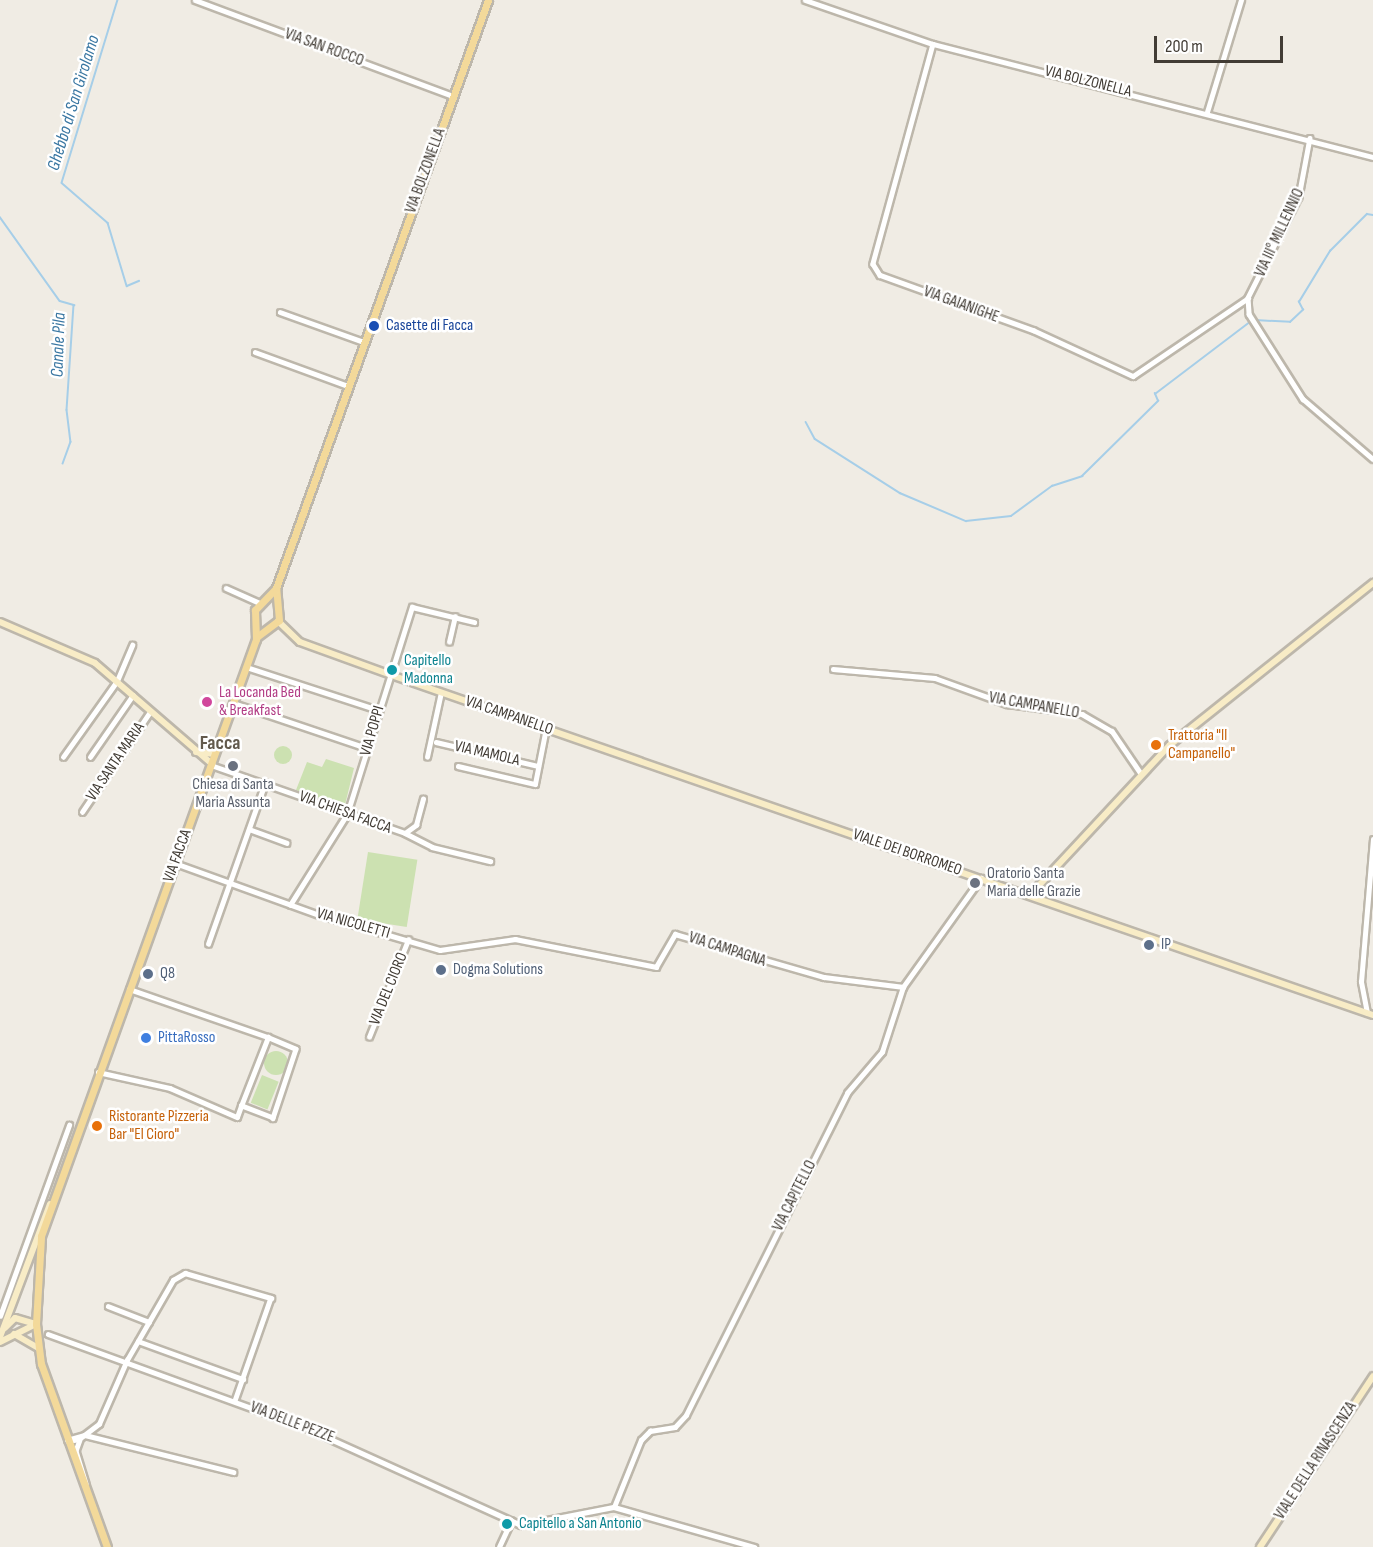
<!DOCTYPE html>
<html>
<head>
<meta charset="utf-8">
<style>
	body { margin:0 }
	#map { position:relative; width:1373px; height:1547px; overflow:hidden; background:#f0ece4; font-family:"Sofia Sans Condensed",sans-serif }
	div>[style] { position:absolute }
	.green>* { inset:0; background:#cce1b1; transform-origin:0 0 }
	.round { border-radius:50% }
	.stream>* { height:1.5px; margin:-0.75px; padding:0 0.75px; transform-origin:0.75px; border-radius:0.75px; background:#a6cee8 }
	.roads { filter:drop-shadow(2px 0 #bdb7ab) drop-shadow(-2px 0 #bdb7ab) drop-shadow(0 2px #bdb7ab) drop-shadow(0 -2px #bdb7ab) }
	.street>* { height:4.5px; margin:-2.25px; padding:0 2.25px; transform-origin:2.25px; border-radius:2.25px; background:#fff }
	.secondary>* { height:6px; margin:-3px; padding:0 3px; transform-origin:3px; border-radius:3px; background:#f8ecc6 }
	.primary>* { height:7px; margin:-3.5px; padding:0 3.5px; transform-origin:3.5px; border-radius:3.5px; background:#f3d99a }
	.dots>* { width:16px; height:16px; translate:-50% -50%; box-sizing:border-box; border:3px solid #fff; border-radius:50% }
	span { translate:-50% -50%; white-space:nowrap; text-align:center; line-height:1.15; -webkit-text-stroke:5px #fff; paint-order:stroke }
	.street-label { font-size:16px; color:#423c35 }
	.transit-label { font-size:16px; color:#164399 }
	.left { translate:0 -50%; text-align:left }
	.culture-label { font-size:16px; color:#0d838f }
	.hotel-label { font-size:16px; color:#b23c85 }
	.food-label { font-size:16px; color:#c56008 }
	.worship-label { font-size:16px; color:#5b616d }
	.service-label { font-size:16px; color:#4e5e75 }
	.shop-label { font-size:16px; color:#366cbe }
	.water-label { font-size:18px; color:#3a77a2; font-style:italic }
	.quarter-label { font-size:20px; color:#635a4d; font-weight:700 }
	.scale { position:absolute; left:1154px; top:36px; width:129px; height:27px; box-sizing:border-box; border:3px solid #423c35; border-top:0; padding-left:8px; font-size:18px; line-height:21px; white-space:nowrap; color:#423c35; -webkit-text-stroke:4px #fff; paint-order:stroke }
</style>
</head>
<body>
<div id="map">
	<div class="green">
		<div class="round" style="left:274px;top:746px;width:18px;height:18px"></div>
		<div style="clip-path:polygon(326px 759px,354px 768px,344px 809px,296px 790px,307px 762px,322px 767px)"></div>
		<div style="left:368px;top:852px;width:50px;height:68px;rotate:9deg"></div>
		<div class="round" style="left:264px;top:1051px;width:24px;height:24px"></div>
		<div style="left:262px;top:1075px;width:18px;height:30px;rotate:22deg"></div>
	</div>
	<div class="stream">
		<div style="left:118px;top:0;width:191px;rotate:107deg"></div>
		<div style="left:62px;top:183px;width:61px;rotate:41deg"></div>
		<div style="left:108px;top:223px;width:66px;rotate:73.2deg"></div>
		<div style="left:127px;top:286px;width:13px;rotate:-23deg"></div>
		<div style="left:0;top:217px;width:103px;rotate:54.5deg"></div>
		<div style="left:60px;top:301px;width:15px;rotate:16deg"></div>
		<div style="left:74px;top:305px;width:105px;rotate:93.8deg"></div>
		<div style="left:67px;top:410px;width:32px;rotate:83deg"></div>
		<div style="left:71px;top:442px;width:23px;rotate:110deg"></div>
		<div style="left:1255px;top:320px;width:35px;rotate:3deg"></div>
		<div style="left:1290px;top:322px;width:18px;rotate:-43deg"></div>
		<div style="left:1303px;top:310px;width:9px;rotate:-117deg"></div>
		<div style="left:1299px;top:302px;width:60px;rotate:-58.7deg"></div>
		<div style="left:1330px;top:251px;width:52px;rotate:-45deg"></div>
		<div style="left:1367px;top:214px;width:6px;rotate:9deg"></div>
		<div style="left:806px;top:422px;width:19px;rotate:62deg"></div>
		<div style="left:815px;top:439px;width:101px;rotate:32.4deg"></div>
		<div style="left:900px;top:493px;width:72px;rotate:23deg"></div>
		<div style="left:966px;top:521px;width:45px;rotate:-6.3deg"></div>
		<div style="left:1011px;top:516px;width:51px;rotate:-36.2deg"></div>
		<div style="left:1052px;top:486px;width:32px;rotate:-18deg"></div>
		<div style="left:1082px;top:476px;width:107px;rotate:-44.6deg"></div>
		<div style="left:1158px;top:401px;width:8px;rotate:-113deg"></div>
		<div style="left:1155px;top:394px;width:119px;rotate:-37.2deg"></div>
	</div>
	<div class="roads">
		<div class="street">
			<div style="left:195px;top:0;width:275px;rotate:20.4deg"></div>
			<div style="left:805px;top:0;width:135px;rotate:19deg"></div>
			<div style="left:933px;top:44px;width:454px;rotate:14.4deg"></div>
			<div style="left:933px;top:44px;width:228px;rotate:105.3deg"></div>
			<div style="left:873px;top:264px;width:13px;rotate:58deg"></div>
			<div style="left:880px;top:275px;width:163px;rotate:19.8deg"></div>
			<div style="left:1033px;top:330px;width:110px;rotate:24.7deg"></div>
			<div style="left:1133px;top:376px;width:139px;rotate:-34.1deg"></div>
			<div style="left:1207px;top:112px;width:117px;rotate:-73.1deg"></div>
			<div style="left:1310px;top:138px;width:60px;rotate:100.6deg"></div>
			<div style="left:1299px;top:197px;width:113px;rotate:116.8deg"></div>
			<div style="left:1248px;top:298px;width:16px;rotate:86deg"></div>
			<div style="left:1249px;top:314px;width:101px;rotate:57.6deg"></div>
			<div style="left:1303px;top:399px;width:92px;rotate:40.6deg"></div>
			<div style="left:280px;top:312px;width:89px;rotate:19.7deg"></div>
			<div style="left:255px;top:352px;width:99px;rotate:20.1deg"></div>
			<div style="left:226px;top:588px;width:37px;rotate:24deg"></div>
			<div style="left:449px;top:642px;width:26px;rotate:-77deg"></div>
			<div style="left:246px;top:667px;width:139px;rotate:18deg"></div>
			<div style="left:833px;top:669px;width:102px;rotate:5deg"></div>
			<div style="left:935px;top:678px;width:77px;rotate:19.9deg"></div>
			<div style="left:1007px;top:704px;width:76px;rotate:7.6deg"></div>
			<div style="left:1082px;top:714px;width:34px;rotate:30deg"></div>
			<div style="left:1112px;top:731px;width:50px;rotate:55.7deg"></div>
			<div style="left:233px;top:703px;width:141px;rotate:18.6deg"></div>
			<div style="left:436px;top:742px;width:105px;rotate:13.2deg"></div>
			<div style="left:63px;top:757px;width:93px;rotate:-54.6deg"></div>
			<div style="left:117px;top:681px;width:39px;rotate:-67deg"></div>
			<div style="left:90px;top:757px;width:75px;rotate:-55.3deg"></div>
			<div style="left:427px;top:757px;width:66px;rotate:-77.8deg"></div>
			<div style="left:211px;top:765px;width:206px;rotate:19.3deg"></div>
			<div style="left:405px;top:833px;width:14px;rotate:-36deg"></div>
			<div style="left:416px;top:825px;width:27px;rotate:-75deg"></div>
			<div style="left:458px;top:766px;width:79px;rotate:13.2deg"></div>
			<div style="left:535px;top:784px;width:57px;rotate:-78.9deg"></div>
			<div style="left:82px;top:812px;width:121px;rotate:-55.8deg"></div>
			<div style="left:249px;top:829px;width:40px;rotate:20.2deg"></div>
			<div style="left:405px;top:833px;width:30px;rotate:27deg"></div>
			<div style="left:432px;top:847px;width:60px;rotate:13.6deg"></div>
			<div style="left:175px;top:863px;width:151px;rotate:19.8deg"></div>
			<div style="left:317px;top:914px;width:128px;rotate:16.3deg"></div>
			<div style="left:440px;top:950px;width:76px;rotate:-8.3deg"></div>
			<div style="left:515px;top:939px;width:144px;rotate:11.2deg"></div>
			<div style="left:656px;top:967px;width:38px;rotate:-60deg"></div>
			<div style="left:675px;top:934px;width:155px;rotate:16.1deg"></div>
			<div style="left:824px;top:977px;width:80px;rotate:7.2deg"></div>
			<div style="left:290px;top:905px;width:107px;rotate:-57.9deg"></div>
			<div style="left:347px;top:814px;width:217px;rotate:-72.6deg"></div>
			<div style="left:412px;top:607px;width:64px;rotate:13.6deg"></div>
			<div style="left:208px;top:944px;width:171px;rotate:-70.5deg"></div>
			<div style="left:129px;top:989px;width:147px;rotate:19.1deg"></div>
			<div style="left:268px;top:1037px;width:30px;rotate:23deg"></div>
			<div style="left:296px;top:1049px;width:73px;rotate:108.4deg"></div>
			<div style="left:273px;top:1118px;width:34px;rotate:-159deg"></div>
			<div style="left:241px;top:1106px;width:74px;rotate:-68.6deg"></div>
			<div style="left:1367px;top:1013px;width:32px;rotate:-101deg"></div>
			<div style="left:1361px;top:982px;width:143px;rotate:-85.2deg"></div>
			<div style="left:369px;top:1037px;width:105px;rotate:-68.1deg"></div>
			<div style="left:98px;top:1072px;width:74px;rotate:12.5deg"></div>
			<div style="left:170px;top:1088px;width:73px;rotate:23.4deg"></div>
			<div style="left:237px;top:1117px;width:12px;rotate:-70deg"></div>
			<div style="left:108px;top:1306px;width:44px;rotate:21.3deg"></div>
			<div style="left:0;top:1316px;width:203px;rotate:-70.1deg"></div>
			<div style="left:48px;top:1334px;width:272px;rotate:20deg"></div>
			<div style="left:304px;top:1427px;width:238px;rotate:24.3deg"></div>
			<div style="left:521px;top:1525px;width:95px;rotate:-11deg"></div>
			<div style="left:614px;top:1507px;width:146px;rotate:15.9deg"></div>
			<div style="left:138px;top:1341px;width:112px;rotate:19.9deg"></div>
			<div style="left:67px;top:1440px;width:19px;rotate:-16deg"></div>
			<div style="left:85px;top:1435px;width:153px;rotate:14deg"></div>
			<div style="left:80px;top:1440px;width:12px;rotate:110deg"></div>
			<div style="left:76px;top:1451px;width:34px;rotate:73deg"></div>
			<div style="left:68px;top:1441px;width:11px;rotate:-10deg"></div>
			<div style="left:79px;top:1439px;width:25px;rotate:-37deg"></div>
			<div style="left:99px;top:1424px;width:70px;rotate:-66.4deg"></div>
			<div style="left:127px;top:1360px;width:92px;rotate:-60.1deg"></div>
			<div style="left:173px;top:1280px;width:14px;rotate:-30deg"></div>
			<div style="left:185px;top:1273px;width:90px;rotate:16.2deg"></div>
			<div style="left:271px;top:1298px;width:109px;rotate:109.3deg"></div>
			<div style="left:614px;top:1507px;width:72px;rotate:-68.1deg"></div>
			<div style="left:641px;top:1440px;width:13px;rotate:-45deg"></div>
			<div style="left:650px;top:1431px;width:25px;rotate:-9deg"></div>
			<div style="left:675px;top:1427px;width:16px;rotate:-47deg"></div>
			<div style="left:686px;top:1415px;width:360px;rotate:-63.4deg"></div>
			<div style="left:847px;top:1093px;width:54px;rotate:-49.5deg"></div>
			<div style="left:882px;top:1052px;width:68px;rotate:-72.1deg"></div>
			<div style="left:903px;top:987px;width:134px;rotate:-54.4deg"></div>
			<div style="left:499px;top:1547px;width:29px;rotate:-65deg"></div>
		</div>
		<div class="secondary">
			<div style="left:278px;top:621px;width:30px;rotate:44deg"></div>
			<div style="left:300px;top:642px;width:97px;rotate:19.9deg"></div>
			<div style="left:391px;top:675px;width:1039px;rotate:19.1deg"></div>
			<div style="left:0;top:622px;width:103px;rotate:23.3deg"></div>
			<div style="left:95px;top:663px;width:155px;rotate:40.8deg"></div>
			<div style="left:196px;top:752px;width:19px;rotate:6deg"></div>
			<div style="left:1030px;top:895px;width:205px;rotate:-47deg"></div>
			<div style="left:1170px;top:745px;width:260px;rotate:-38.6deg"></div>
			<div style="left:5px;top:1328px;width:14px;rotate:-45deg"></div>
			<div style="left:15px;top:1318px;width:22px;rotate:16deg"></div>
			<div style="left:14px;top:1334px;width:28px;rotate:30deg"></div>
			<div style="left:0;top:1337px;width:142px;rotate:-69.4deg"></div>
			<div style="left:0;top:1342px;width:40px;rotate:-26.6deg"></div>
			<div style="left:1260px;top:1547px;width:205px;rotate:-56.5deg"></div>
		</div>
		<div class="primary">
			<div style="left:258px;top:636px;width:26px;rotate:-37deg"></div>
			<div style="left:279px;top:620px;width:32px;rotate:-95deg"></div>
			<div style="left:107px;top:1547px;width:195px;rotate:-109.8deg"></div>
			<div style="left:41px;top:1364px;width:40px;rotate:-97.1deg"></div>
			<div style="left:36px;top:1324px;width:88px;rotate:-86.7deg"></div>
			<div style="left:41px;top:1236px;width:635px;rotate:-70.19deg"></div>
			<div style="left:256px;top:639px;width:29px;rotate:-92deg"></div>
			<div style="left:255px;top:610px;width:30px;rotate:-46deg"></div>
			<div style="left:276px;top:588px;width:625px;rotate:-70.17deg"></div>
		</div>
	</div>
	<div class="dots">
		<div style="left:374px;top:326px;background:#1a4fb4"></div>
		<div style="left:392px;top:670px;background:#0f9aa8"></div>
		<div style="left:207px;top:702px;background:#d1479c"></div>
		<div style="left:1156px;top:745px;background:#e8710a"></div>
		<div style="left:233px;top:766px;background:#6b7280"></div>
		<div style="left:975px;top:883px;background:#6b7280"></div>
		<div style="left:1149px;top:945px;background:#5c6f8a"></div>
		<div style="left:441px;top:970px;background:#5c6f8a"></div>
		<div style="left:148px;top:974px;background:#5c6f8a"></div>
		<div style="left:146px;top:1038px;background:#3f7fe0"></div>
		<div style="left:97px;top:1126px;background:#e8710a"></div>
		<div style="left:507px;top:1524px;background:#0f9aa8"></div>
	</div>
	<div class="street-label">
		<span style="left:324px;top:48px;rotate:20deg">VIA SAN ROCCO</span>
		<span style="left:1088px;top:82px;rotate:14deg">VIA BOLZONELLA</span>
		<span style="left:426px;top:171px;rotate:-70deg">VIA BOLZONELLA</span>
		<span style="left:1280px;top:233px;rotate:-65deg">VIA III° MILLENNIO</span>
		<span style="left:961px;top:305px;rotate:20deg">VIA GAIANIGHE</span>
		<span style="left:1034px;top:706px;rotate:10deg">VIA CAMPANELLO</span>
		<span style="left:509px;top:716px;rotate:19deg">VIA CAMPANELLO</span>
		<span style="left:373px;top:731px;rotate:-74deg">VIA POPPI</span>
		<span style="left:487px;top:754px;rotate:13deg">VIA MAMOLA</span>
		<span style="left:116px;top:762px;rotate:-56deg">VIA SANTA MARIA</span>
		<span style="left:345px;top:813px;rotate:20deg">VIA CHIESA FACCA</span>
		<span style="left:907px;top:853px;rotate:19deg">VIALE DEI BORROMEO</span>
		<span style="left:178px;top:856px;rotate:-70deg">VIA FACCA</span>
		<span style="left:353px;top:924px;rotate:16deg">VIA NICOLETTI</span>
		<span style="left:727px;top:950px;rotate:18deg">VIA CAMPAGNA</span>
		<span style="left:389px;top:989px;rotate:-68deg">VIA DEL CIORO</span>
		<span style="left:795px;top:1196px;rotate:-63deg">VIA CAPITELLO</span>
		<span style="left:292px;top:1423px;rotate:21deg">VIA DELLE PEZZE</span>
		<span style="left:1316px;top:1461px;rotate:-57deg">VIALE DELLA RINASCENZA</span>
	</div>
	<div class="transit-label">
		<span class="left" style="left:386px;top:326px">Casette di Facca</span>
	</div>
	<div class="culture-label">
		<span class="left" style="left:404px;top:670px">Capitello<br>Madonna</span>
		<span class="left" style="left:519px;top:1524px">Capitello a San Antonio</span>
	</div>
	<div class="hotel-label">
		<span class="left" style="left:219px;top:702px">La Locanda Bed<br>&amp; Breakfast</span>
	</div>
	<div class="food-label">
		<span class="left" style="left:1168px;top:745px">Trattoria "Il<br>Campanello"</span>
		<span class="left" style="left:109px;top:1126px">Ristorante Pizzeria<br>Bar "El Cioro"</span>
	</div>
	<div class="worship-label">
		<span style="left:233px;top:794px">Chiesa di Santa<br>Maria Assunta</span>
		<span class="left" style="left:987px;top:883px">Oratorio Santa<br>Maria delle Grazie</span>
	</div>
	<div class="service-label">
		<span class="left" style="left:1161px;top:945px">IP</span>
		<span class="left" style="left:453px;top:970px">Dogma Solutions</span>
		<span class="left" style="left:160px;top:974px">Q8</span>
	</div>
	<div class="shop-label">
		<span class="left" style="left:158px;top:1038px">PittaRosso</span>
	</div>
	<div class="water-label">
		<span style="left:74px;top:103px;rotate:-73deg">Ghebbo di San Girolamo</span>
		<span style="left:59px;top:345px;rotate:-88deg">Canale Pila</span>
	</div>
	<div class="quarter-label">
		<span style="left:220px;top:743px">Facca</span>
	</div>
	<div class="scale">200 m</div>
</div>
</body>
</html>
